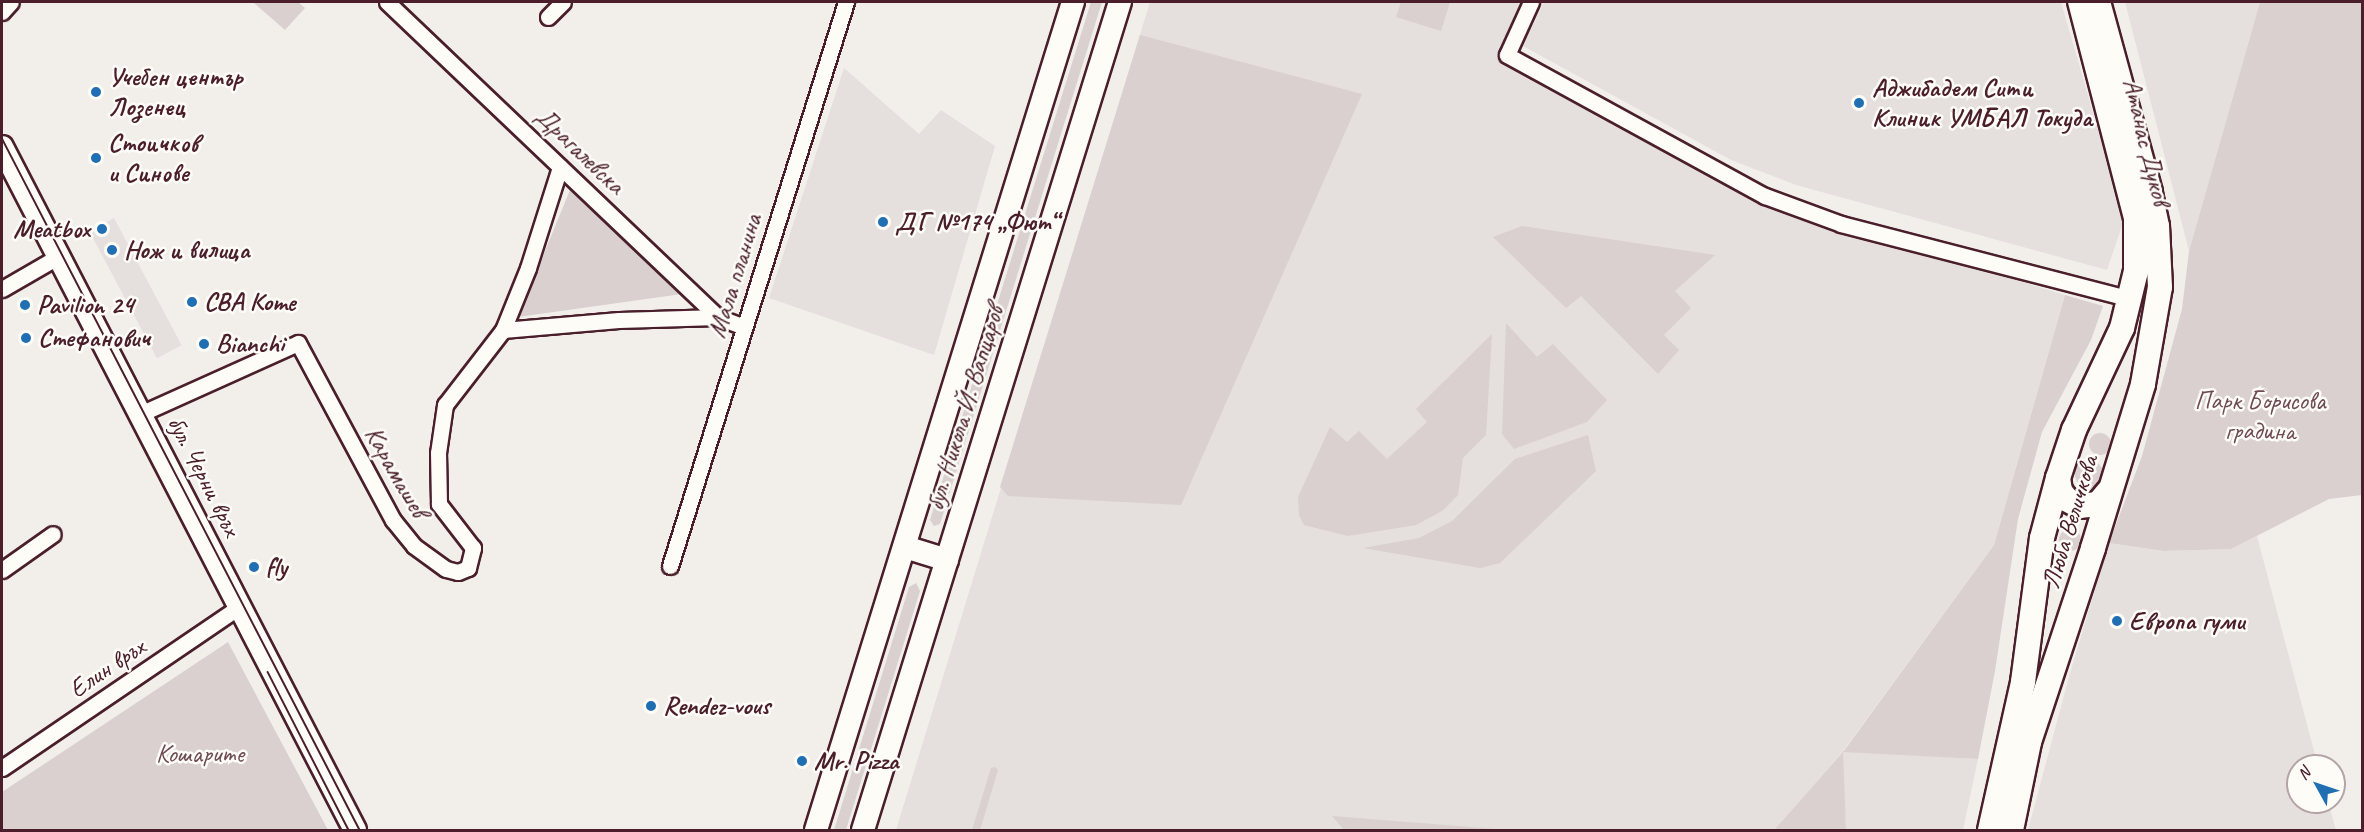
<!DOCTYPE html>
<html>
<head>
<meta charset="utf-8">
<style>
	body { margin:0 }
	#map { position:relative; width:2364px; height:832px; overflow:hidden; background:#f2efeb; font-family:Caveat,sans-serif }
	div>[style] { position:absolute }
	.built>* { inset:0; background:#e5dfdd; transform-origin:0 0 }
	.green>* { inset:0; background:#d9d0cf }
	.round { border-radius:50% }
	.roads { filter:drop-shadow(2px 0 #4a1f2b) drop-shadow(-2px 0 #4a1f2b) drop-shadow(0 2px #4a1f2b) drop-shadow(0 -2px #4a1f2b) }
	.minor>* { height:15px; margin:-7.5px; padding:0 7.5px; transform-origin:7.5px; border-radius:7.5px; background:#fdfcf7 }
	.secondary>* { height:22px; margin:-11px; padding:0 11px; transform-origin:11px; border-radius:11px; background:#fdfcf7 }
	.primary>* { height:24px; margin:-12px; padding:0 12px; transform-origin:12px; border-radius:12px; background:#fdfcf7 }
	.tram>* { height:1.5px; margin:-0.75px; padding:0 0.75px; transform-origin:0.75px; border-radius:0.75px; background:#4a1f2b }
	.dots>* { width:16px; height:16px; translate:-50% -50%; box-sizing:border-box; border:3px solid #fdfcf7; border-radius:50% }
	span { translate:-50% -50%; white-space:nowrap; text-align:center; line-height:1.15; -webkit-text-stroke:5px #fdfcf7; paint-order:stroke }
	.poi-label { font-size:26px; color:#4a1f2b; font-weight:700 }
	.left { translate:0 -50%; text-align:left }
	.right { translate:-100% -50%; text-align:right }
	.street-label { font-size:26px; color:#4a1f2b }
	.park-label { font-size:26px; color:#6e4b54 }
	.frame { position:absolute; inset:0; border:3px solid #4a1f2b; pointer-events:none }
	.north { position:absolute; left:2286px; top:754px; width:60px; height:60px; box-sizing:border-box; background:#fdfcf7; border:2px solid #b5a4a5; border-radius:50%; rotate:310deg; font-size:16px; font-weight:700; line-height:24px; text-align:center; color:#4a1f2b }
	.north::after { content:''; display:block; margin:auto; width:21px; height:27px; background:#1f6fb2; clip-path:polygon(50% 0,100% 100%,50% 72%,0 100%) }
</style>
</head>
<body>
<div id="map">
	<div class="built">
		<div style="clip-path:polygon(1150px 2px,1521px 2px,1499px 53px,1781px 205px,1862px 233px,2065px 295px,1994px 545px,1843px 751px,1978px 759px,1963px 830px,1846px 830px,1842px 753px,1774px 830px,896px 830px)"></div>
		<div style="clip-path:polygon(1544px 2px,2061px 2px,2124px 220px,2107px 270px,1796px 185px,1731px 160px,1523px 46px)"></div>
		<div style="clip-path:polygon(2125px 2px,2260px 2px,2189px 251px)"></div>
		<div style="clip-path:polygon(844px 68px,919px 134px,941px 110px,995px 146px,934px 355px,769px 298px)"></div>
		<div style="left:114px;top:218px;width:144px;height:28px;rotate:62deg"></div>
		<div style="clip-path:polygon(2257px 536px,2318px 766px,2298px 766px,2298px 802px,2328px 802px,2336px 830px,2028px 830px,2070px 673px,2109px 543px,2164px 551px,2231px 549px)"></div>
	</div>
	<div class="green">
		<div style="clip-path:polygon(253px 2px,298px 2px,305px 8px,285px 30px)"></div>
		<div style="clip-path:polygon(1091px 2px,1102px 2px,940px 524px,934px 526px,930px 520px)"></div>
		<div style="clip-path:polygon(1401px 2px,1450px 2px,1441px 31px,1396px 17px)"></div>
		<div style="clip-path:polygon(2260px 2px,2362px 2px,2362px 495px,2329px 499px,2231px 549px,2164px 551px,2109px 543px,2142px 456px,2182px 309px,2189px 251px)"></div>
		<div style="clip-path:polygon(1140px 35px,1362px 94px,1181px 505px,1008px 496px,1000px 487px)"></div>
		<div style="clip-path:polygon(572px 185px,682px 294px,518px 317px)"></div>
		<div style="clip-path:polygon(1522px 226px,1715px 255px,1675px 291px,1691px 308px,1664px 335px,1679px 350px,1658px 374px,1581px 296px,1566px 308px,1493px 237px)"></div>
		<div style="clip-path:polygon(2065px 295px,2103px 306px,2091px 340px,2042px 432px,2018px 519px,1995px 671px,1978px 759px,1843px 752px,1846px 830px,1774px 830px,1843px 752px,1994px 545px)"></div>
		<div style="clip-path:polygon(1506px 323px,1537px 357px,1553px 344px,1607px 400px,1587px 422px,1514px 449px,1502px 434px)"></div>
		<div style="clip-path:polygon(1492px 334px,1486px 435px,1463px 458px,1458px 495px,1442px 511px,1416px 525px,1348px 536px,1304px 525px,1299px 515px,1298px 497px,1330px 427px,1347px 442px,1359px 431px,1387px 459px,1427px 422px,1416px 409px)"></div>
		<div class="round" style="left:2089px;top:433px;width:22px;height:22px"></div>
		<div style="clip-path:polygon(1588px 435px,1596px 471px,1500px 563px,1480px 568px,1363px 548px,1419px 538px,1452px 521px,1515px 459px)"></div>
		<div class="round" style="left:2075px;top:460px;width:28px;height:28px"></div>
		<div class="round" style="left:2059px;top:529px;width:22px;height:22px"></div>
		<div style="clip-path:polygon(916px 583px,920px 591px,846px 830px,834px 830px,909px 587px)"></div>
		<div style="clip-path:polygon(228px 642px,328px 830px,2px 830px,2px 792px)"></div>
		<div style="clip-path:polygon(995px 767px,998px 770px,980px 830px,972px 830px,991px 768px)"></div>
		<div style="clip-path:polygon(1332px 816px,1508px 830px,1344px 830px)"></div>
	</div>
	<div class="roads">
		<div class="minor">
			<div style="left:387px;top:2px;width:457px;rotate:43.6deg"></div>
			<div style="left:718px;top:317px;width:28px;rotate:21deg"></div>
			<div style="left:1531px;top:2px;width:58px;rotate:114.4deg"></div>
			<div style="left:1507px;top:55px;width:294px;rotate:28.7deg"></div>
			<div style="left:1765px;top:196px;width:81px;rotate:20.2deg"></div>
			<div style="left:1841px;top:224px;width:300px;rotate:14.5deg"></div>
			<div style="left:2px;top:12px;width:13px;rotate:-48deg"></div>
			<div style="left:548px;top:17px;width:21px;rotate:-45deg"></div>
			<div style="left:2px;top:289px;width:66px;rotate:-30.1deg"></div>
			<div style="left:503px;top:330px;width:116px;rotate:-4.9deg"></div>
			<div style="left:619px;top:320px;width:99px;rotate:-1.7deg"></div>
			<div style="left:140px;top:414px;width:173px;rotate:-24.2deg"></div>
			<div style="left:298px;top:343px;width:201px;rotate:61.8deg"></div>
			<div style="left:393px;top:520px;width:33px;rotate:51deg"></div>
			<div style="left:414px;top:546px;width:39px;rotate:36deg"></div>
			<div style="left:446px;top:569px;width:12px;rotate:14deg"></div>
			<div style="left:458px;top:572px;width:11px;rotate:-22deg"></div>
			<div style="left:468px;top:568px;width:21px;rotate:-76deg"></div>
			<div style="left:473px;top:548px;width:56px;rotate:-127.7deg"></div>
			<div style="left:439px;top:504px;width:51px;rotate:-91.1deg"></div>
			<div style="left:438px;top:453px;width:49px;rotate:-81.7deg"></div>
			<div style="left:445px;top:405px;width:95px;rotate:-52.3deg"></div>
			<div style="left:503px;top:330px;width:67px;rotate:-68deg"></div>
			<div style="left:528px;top:268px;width:106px;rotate:-72.4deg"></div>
			<div style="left:670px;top:566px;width:591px;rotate:-72.67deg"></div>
			<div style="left:2px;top:570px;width:62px;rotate:-35.2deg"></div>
			<div style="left:2px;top:768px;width:287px;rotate:-34.2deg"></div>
		</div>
		<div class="secondary">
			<div style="left:2px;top:147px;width:769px;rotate:62.67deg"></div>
			<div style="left:905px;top:547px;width:44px;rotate:17.2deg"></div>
			<div style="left:816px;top:830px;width:867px;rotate:-72.76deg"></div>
			<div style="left:863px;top:830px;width:867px;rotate:-72.76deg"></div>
		</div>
		<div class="primary">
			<div style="left:2058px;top:478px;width:13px;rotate:81deg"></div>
			<div style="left:2060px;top:491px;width:10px;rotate:53deg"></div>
			<div style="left:2066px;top:499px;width:15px;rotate:28deg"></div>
			<div style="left:2079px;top:506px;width:19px;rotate:-6deg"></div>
			<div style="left:2098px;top:504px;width:16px;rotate:-50deg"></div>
			<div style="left:1990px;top:830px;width:152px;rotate:-77.4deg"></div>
			<div style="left:2023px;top:682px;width:145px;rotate:-82.5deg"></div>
			<div style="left:2042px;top:538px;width:62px;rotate:-75.1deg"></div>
			<div style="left:2058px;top:478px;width:51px;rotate:-71.6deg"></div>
			<div style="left:2074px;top:430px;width:113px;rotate:-64.8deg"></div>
			<div style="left:2122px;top:328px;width:59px;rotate:-76.2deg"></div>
			<div style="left:2136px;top:271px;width:53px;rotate:-90deg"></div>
			<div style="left:2136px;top:218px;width:223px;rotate:-104.5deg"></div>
			<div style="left:2011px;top:830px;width:90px;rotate:-78.4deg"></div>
			<div style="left:2029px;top:742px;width:204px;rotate:-71.7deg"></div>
			<div style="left:2093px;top:548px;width:171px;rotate:-73deg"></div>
			<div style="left:2143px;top:384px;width:98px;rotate:-80.1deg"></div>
			<div style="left:2160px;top:287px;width:61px;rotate:-92.8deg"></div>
			<div style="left:2157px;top:226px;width:35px;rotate:-102deg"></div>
			<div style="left:2150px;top:192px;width:197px;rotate:-105.3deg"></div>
		</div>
	</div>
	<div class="tram">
		<div style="left:2px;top:138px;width:779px;rotate:62.65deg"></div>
		<div style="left:268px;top:672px;width:178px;rotate:62.9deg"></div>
	</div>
	<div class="dots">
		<div style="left:96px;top:92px;background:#1f6fb2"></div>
		<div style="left:1859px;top:103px;background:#1f6fb2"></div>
		<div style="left:96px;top:158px;background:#1f6fb2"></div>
		<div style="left:883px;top:222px;background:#1f6fb2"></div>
		<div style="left:102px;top:229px;background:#1f6fb2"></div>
		<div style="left:112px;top:250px;background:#1f6fb2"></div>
		<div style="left:192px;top:302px;background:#1f6fb2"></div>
		<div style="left:25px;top:305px;background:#1f6fb2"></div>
		<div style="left:26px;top:338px;background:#1f6fb2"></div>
		<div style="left:204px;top:344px;background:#1f6fb2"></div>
		<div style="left:254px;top:567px;background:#1f6fb2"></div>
		<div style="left:2117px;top:621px;background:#1f6fb2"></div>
		<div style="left:651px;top:706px;background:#1f6fb2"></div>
		<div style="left:802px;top:761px;background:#1f6fb2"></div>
	</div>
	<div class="poi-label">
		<span class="left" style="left:108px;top:92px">Учебен център<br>Лозенец</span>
		<span class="left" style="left:1872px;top:103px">Аджибадем Сити<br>Клиник УМБАЛ Токуда</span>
		<span class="left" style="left:108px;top:158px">Стоичков<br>и Синове</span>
		<span class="left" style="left:895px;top:222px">ДГ №174 „Фют“</span>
		<span class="right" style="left:90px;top:229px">Meatbox</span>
		<span class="left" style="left:124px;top:250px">Нож и вилица</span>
		<span class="left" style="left:204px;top:302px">CBA Kome</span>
		<span class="left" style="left:37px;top:305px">Pavilion 24</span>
		<span class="left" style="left:38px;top:338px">Стефанович</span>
		<span class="left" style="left:216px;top:344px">Bianchi</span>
		<span class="left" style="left:266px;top:567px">fly</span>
		<span class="left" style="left:2129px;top:621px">Европа гуми</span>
		<span class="left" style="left:663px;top:706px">Rendez-vous</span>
		<span class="left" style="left:814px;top:761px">Mr. Pizza</span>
	</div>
	<div class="street-label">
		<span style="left:2146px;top:142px;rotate:76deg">Атанас Дуков</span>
		<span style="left:580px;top:151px;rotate:44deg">Драгалевска</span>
		<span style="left:735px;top:276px;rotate:-73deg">Мала планина</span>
		<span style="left:965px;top:408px;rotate:-73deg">бул. Никола Й. Вапцаров</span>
		<span style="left:396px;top:472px;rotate:60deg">Карамашев</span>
		<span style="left:204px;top:476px;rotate:63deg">бул. Черни връх</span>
		<span style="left:2070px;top:522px;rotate:-73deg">Люба Величкова</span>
		<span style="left:107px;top:668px;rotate:-34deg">Елин връх</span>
	</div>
	<div class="park-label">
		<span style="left:2260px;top:416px">Парк Борисова<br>градина</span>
		<span style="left:200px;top:754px">Кошарите</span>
	</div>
	<div class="frame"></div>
	<div class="north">N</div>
</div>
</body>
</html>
